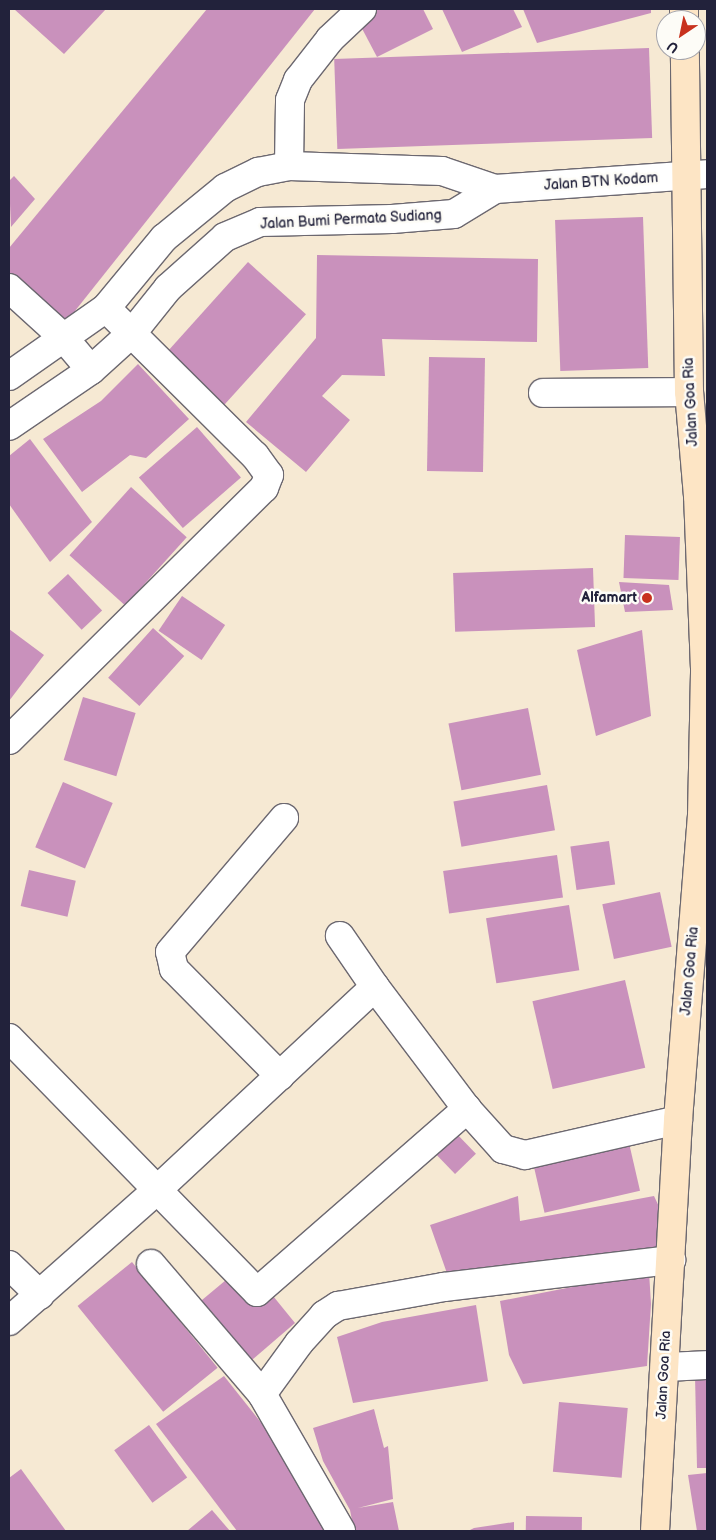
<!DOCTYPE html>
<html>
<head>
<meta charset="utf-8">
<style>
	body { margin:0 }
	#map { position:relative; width:716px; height:1540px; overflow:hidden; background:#f6e9d3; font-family:"Balsamiq Sans",sans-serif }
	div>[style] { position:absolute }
	.building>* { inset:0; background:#c991bc; transform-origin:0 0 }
	.roads { filter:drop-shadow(1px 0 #6c6870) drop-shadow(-1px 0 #6c6870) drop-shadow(0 1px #6c6870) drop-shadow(0 -1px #6c6870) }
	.minor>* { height:28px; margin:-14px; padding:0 14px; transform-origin:14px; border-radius:14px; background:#fff }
	.secondary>* { height:28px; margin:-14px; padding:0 14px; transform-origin:14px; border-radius:14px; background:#fde5c5 }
	.dots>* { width:14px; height:14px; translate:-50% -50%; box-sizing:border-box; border:2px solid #fdfcf7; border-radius:50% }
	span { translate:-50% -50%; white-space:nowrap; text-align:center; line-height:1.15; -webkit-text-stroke:5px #fdfcf7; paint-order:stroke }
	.street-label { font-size:14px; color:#22223b }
	.poi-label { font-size:14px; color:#22223b; font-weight:700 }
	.right { translate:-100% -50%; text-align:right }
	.frame { position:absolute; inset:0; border:10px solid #22223b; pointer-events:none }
	.north { position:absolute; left:656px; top:10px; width:50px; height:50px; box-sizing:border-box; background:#fdfcf7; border:1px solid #a5a5ac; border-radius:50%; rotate:214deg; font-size:14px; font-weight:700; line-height:20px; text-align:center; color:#22223b }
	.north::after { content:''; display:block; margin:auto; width:18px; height:22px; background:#c8321e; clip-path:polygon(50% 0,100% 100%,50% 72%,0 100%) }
</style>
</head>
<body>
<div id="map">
	<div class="building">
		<div style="clip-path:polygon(14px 9px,106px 9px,64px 54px)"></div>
		<div style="clip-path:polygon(207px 9px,315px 9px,63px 326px,9px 284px,9px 248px)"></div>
		<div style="clip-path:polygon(377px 9px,423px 9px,433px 29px,377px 57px,357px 19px)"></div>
		<div style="clip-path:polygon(442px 9px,513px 9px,522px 27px,462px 52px)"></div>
		<div style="clip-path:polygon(523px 9px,651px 9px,651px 13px,537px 43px)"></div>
		<div style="left:649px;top:48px;width:90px;height:315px;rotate:88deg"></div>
		<div style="clip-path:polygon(14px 176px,35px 199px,11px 227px,9px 181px)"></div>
		<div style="left:643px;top:217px;width:151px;height:88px;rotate:88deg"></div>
		<div style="clip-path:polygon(317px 255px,538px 259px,537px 342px,382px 339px,385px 376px,342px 375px,322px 396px,350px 420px,306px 472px,246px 422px,316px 338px)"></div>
		<div style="left:248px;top:262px;width:78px;height:126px;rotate:42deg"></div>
		<div style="left:429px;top:357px;width:56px;height:114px;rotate:1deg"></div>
		<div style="clip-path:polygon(138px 364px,189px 419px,146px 458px,130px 455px,82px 492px,43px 439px,101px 401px)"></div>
		<div style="left:197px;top:427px;width:67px;height:77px;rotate:49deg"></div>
		<div style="clip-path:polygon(30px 439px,92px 522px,50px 562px,9px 504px,9px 456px)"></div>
		<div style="left:131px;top:487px;width:75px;height:92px;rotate:42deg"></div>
		<div style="left:625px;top:535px;width:55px;height:43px;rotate:2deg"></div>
		<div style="left:593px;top:568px;width:59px;height:140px;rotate:88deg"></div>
		<div style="left:68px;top:574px;width:50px;height:28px;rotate:47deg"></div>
		<div style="clip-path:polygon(619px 582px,669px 585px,673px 610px,625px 612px)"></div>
		<div style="left:182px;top:596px;width:52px;height:42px;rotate:34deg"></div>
		<div style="left:153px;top:628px;width:42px;height:67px;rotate:42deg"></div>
		<div style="clip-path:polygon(9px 629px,44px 655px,9px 701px)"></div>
		<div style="clip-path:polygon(642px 630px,651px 716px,596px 736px,577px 650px)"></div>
		<div style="left:83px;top:697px;width:55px;height:66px;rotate:17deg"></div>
		<div style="left:528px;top:708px;width:68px;height:81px;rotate:79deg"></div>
		<div style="left:63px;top:782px;width:54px;height:71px;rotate:23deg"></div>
		<div style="left:547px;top:785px;width:46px;height:95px;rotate:80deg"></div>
		<div style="left:609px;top:841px;width:44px;height:39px;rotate:82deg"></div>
		<div style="left:557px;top:855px;width:43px;height:115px;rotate:82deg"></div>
		<div style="left:29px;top:870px;width:48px;height:37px;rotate:13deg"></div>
		<div style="left:660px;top:892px;width:56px;height:59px;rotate:78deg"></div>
		<div style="left:569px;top:905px;width:66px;height:84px;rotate:81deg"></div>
		<div style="left:625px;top:980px;width:90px;height:95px;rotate:77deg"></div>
		<div style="left:453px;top:1130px;width:33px;height:29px;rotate:46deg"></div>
		<div style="left:629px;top:1143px;width:49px;height:98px;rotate:77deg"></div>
		<div style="clip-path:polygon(518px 1196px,520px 1221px,654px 1196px,662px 1213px,661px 1250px,492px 1274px,489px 1266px,449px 1279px,430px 1225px)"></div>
		<div style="left:132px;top:1262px;width:136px;height:70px;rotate:51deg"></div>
		<div style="clip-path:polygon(649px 1272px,651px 1304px,647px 1366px,523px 1384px,509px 1355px,500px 1301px)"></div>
		<div style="clip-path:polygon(232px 1275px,269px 1291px,295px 1323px,246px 1365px,196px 1305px)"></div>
		<div style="clip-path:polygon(476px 1305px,488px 1381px,353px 1403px,337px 1337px,382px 1322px)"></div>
		<div style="clip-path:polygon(695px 1375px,707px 1375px,707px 1468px,697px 1468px)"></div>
		<div style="clip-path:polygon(224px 1376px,278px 1444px,333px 1531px,237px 1531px,156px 1424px)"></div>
		<div style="left:559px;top:1402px;width:69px;height:70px;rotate:5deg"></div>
		<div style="clip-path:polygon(374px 1409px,384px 1448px,388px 1446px,393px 1499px,358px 1508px,393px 1502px,399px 1531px,354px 1531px,350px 1510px,323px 1461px,313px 1428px)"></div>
		<div style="left:149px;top:1425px;width:65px;height:43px;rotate:54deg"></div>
		<div style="clip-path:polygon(21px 1469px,66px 1531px,9px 1531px,9px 1478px)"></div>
		<div style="clip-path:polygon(707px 1473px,707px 1531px,697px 1531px,688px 1475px)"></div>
		<div style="clip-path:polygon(212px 1510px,230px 1531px,187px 1531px)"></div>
		<div style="left:526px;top:1516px;width:56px;height:15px;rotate:1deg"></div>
		<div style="clip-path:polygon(514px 1522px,514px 1531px,468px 1531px,474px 1528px)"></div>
	</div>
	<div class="roads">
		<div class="minor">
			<div style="left:289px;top:166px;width:66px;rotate:-89.1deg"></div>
			<div style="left:290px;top:100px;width:22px;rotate:-68deg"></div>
			<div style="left:298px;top:80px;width:52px;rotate:-52deg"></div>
			<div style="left:330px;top:39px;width:44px;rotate:-43.2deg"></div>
			<div style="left:9px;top:288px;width:73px;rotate:42.2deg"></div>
			<div style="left:63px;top:337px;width:43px;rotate:49.7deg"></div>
			<div style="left:9px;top:376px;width:118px;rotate:-35deg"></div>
			<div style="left:106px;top:308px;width:91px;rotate:-50.4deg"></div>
			<div style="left:164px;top:238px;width:79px;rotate:-39.3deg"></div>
			<div style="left:225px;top:188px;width:37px;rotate:-26deg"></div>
			<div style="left:258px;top:172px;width:32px;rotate:-11deg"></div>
			<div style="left:289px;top:166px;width:153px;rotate:1.9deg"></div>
			<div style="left:442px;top:171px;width:56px;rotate:18.8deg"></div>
			<div style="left:495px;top:189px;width:213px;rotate:-4deg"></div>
			<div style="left:543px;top:393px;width:146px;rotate:-0.4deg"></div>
			<div style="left:9px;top:426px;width:99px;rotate:-34.3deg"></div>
			<div style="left:91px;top:370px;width:55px;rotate:-42.1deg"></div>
			<div style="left:132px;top:333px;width:58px;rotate:-51.3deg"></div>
			<div style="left:168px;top:288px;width:76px;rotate:-41.8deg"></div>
			<div style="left:225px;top:237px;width:38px;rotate:-23deg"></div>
			<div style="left:260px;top:222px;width:132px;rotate:-1.3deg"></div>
			<div style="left:392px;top:219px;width:62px;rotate:-4.6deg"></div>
			<div style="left:454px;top:214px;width:48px;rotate:-31.4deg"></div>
			<div style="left:9px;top:740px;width:359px;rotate:-44.7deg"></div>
			<div style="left:264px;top:488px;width:14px;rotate:-69deg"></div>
			<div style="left:269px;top:475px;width:24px;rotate:-126deg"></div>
			<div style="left:255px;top:456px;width:210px;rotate:-135.2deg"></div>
			<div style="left:375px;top:987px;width:153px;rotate:53deg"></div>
			<div style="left:467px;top:1109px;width:54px;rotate:48deg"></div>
			<div style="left:503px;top:1149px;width:23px;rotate:15deg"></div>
			<div style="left:525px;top:1155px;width:157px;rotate:-12.9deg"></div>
			<div style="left:9px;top:1038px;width:355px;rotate:45.7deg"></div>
			<div style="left:257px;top:1292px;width:279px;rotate:-41.1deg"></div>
			<div style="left:280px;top:1076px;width:151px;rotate:-134.7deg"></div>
			<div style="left:174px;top:969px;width:17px;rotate:-103deg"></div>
			<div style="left:170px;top:952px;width:176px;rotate:-49.6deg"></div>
			<div style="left:151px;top:1264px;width:171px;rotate:49.5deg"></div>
			<div style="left:262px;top:1394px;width:158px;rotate:60deg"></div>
			<div style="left:9px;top:1265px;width:43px;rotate:44.1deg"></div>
			<div style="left:9px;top:1321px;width:198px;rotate:-41.5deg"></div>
			<div style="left:157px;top:1190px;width:298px;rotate:-43deg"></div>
			<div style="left:375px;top:987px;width:62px;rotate:-124.5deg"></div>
			<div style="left:665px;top:1367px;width:42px;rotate:-2.7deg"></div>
			<div style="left:262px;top:1394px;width:63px;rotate:-54deg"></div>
			<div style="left:299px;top:1343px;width:38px;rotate:-48deg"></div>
			<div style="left:324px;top:1315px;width:17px;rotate:-33deg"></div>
			<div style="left:338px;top:1306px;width:108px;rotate:-10.2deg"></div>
			<div style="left:444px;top:1287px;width:229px;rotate:-6.8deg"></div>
		</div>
		<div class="secondary">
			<div style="left:684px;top:9px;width:11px;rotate:90deg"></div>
			<div style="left:655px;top:1531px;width:412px;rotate:-86.8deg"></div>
			<div style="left:678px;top:1120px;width:305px;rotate:-85.5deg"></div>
			<div style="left:702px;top:816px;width:147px;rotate:-88.8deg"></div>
			<div style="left:705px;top:669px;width:173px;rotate:-92.3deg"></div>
			<div style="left:698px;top:496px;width:104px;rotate:-94.9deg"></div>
			<div style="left:689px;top:392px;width:342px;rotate:-90.7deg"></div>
		</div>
	</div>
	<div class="dots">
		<div style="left:647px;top:598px;background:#c8321e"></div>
	</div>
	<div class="street-label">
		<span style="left:601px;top:182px;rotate:-4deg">Jalan BTN Kodam</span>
		<span style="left:351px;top:220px;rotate:-3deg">Jalan Bumi Permata Sudiang</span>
		<span style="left:691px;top:402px;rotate:-93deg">Jalan Goa Ria</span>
		<span style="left:690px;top:971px;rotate:-85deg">Jalan Goa Ria</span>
		<span style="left:664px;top:1375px;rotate:-87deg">Jalan Goa Ria</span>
	</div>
	<div class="poi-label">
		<span class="right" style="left:637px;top:598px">Alfamart</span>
	</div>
	<div class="frame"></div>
	<div class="north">U</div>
</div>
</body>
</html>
